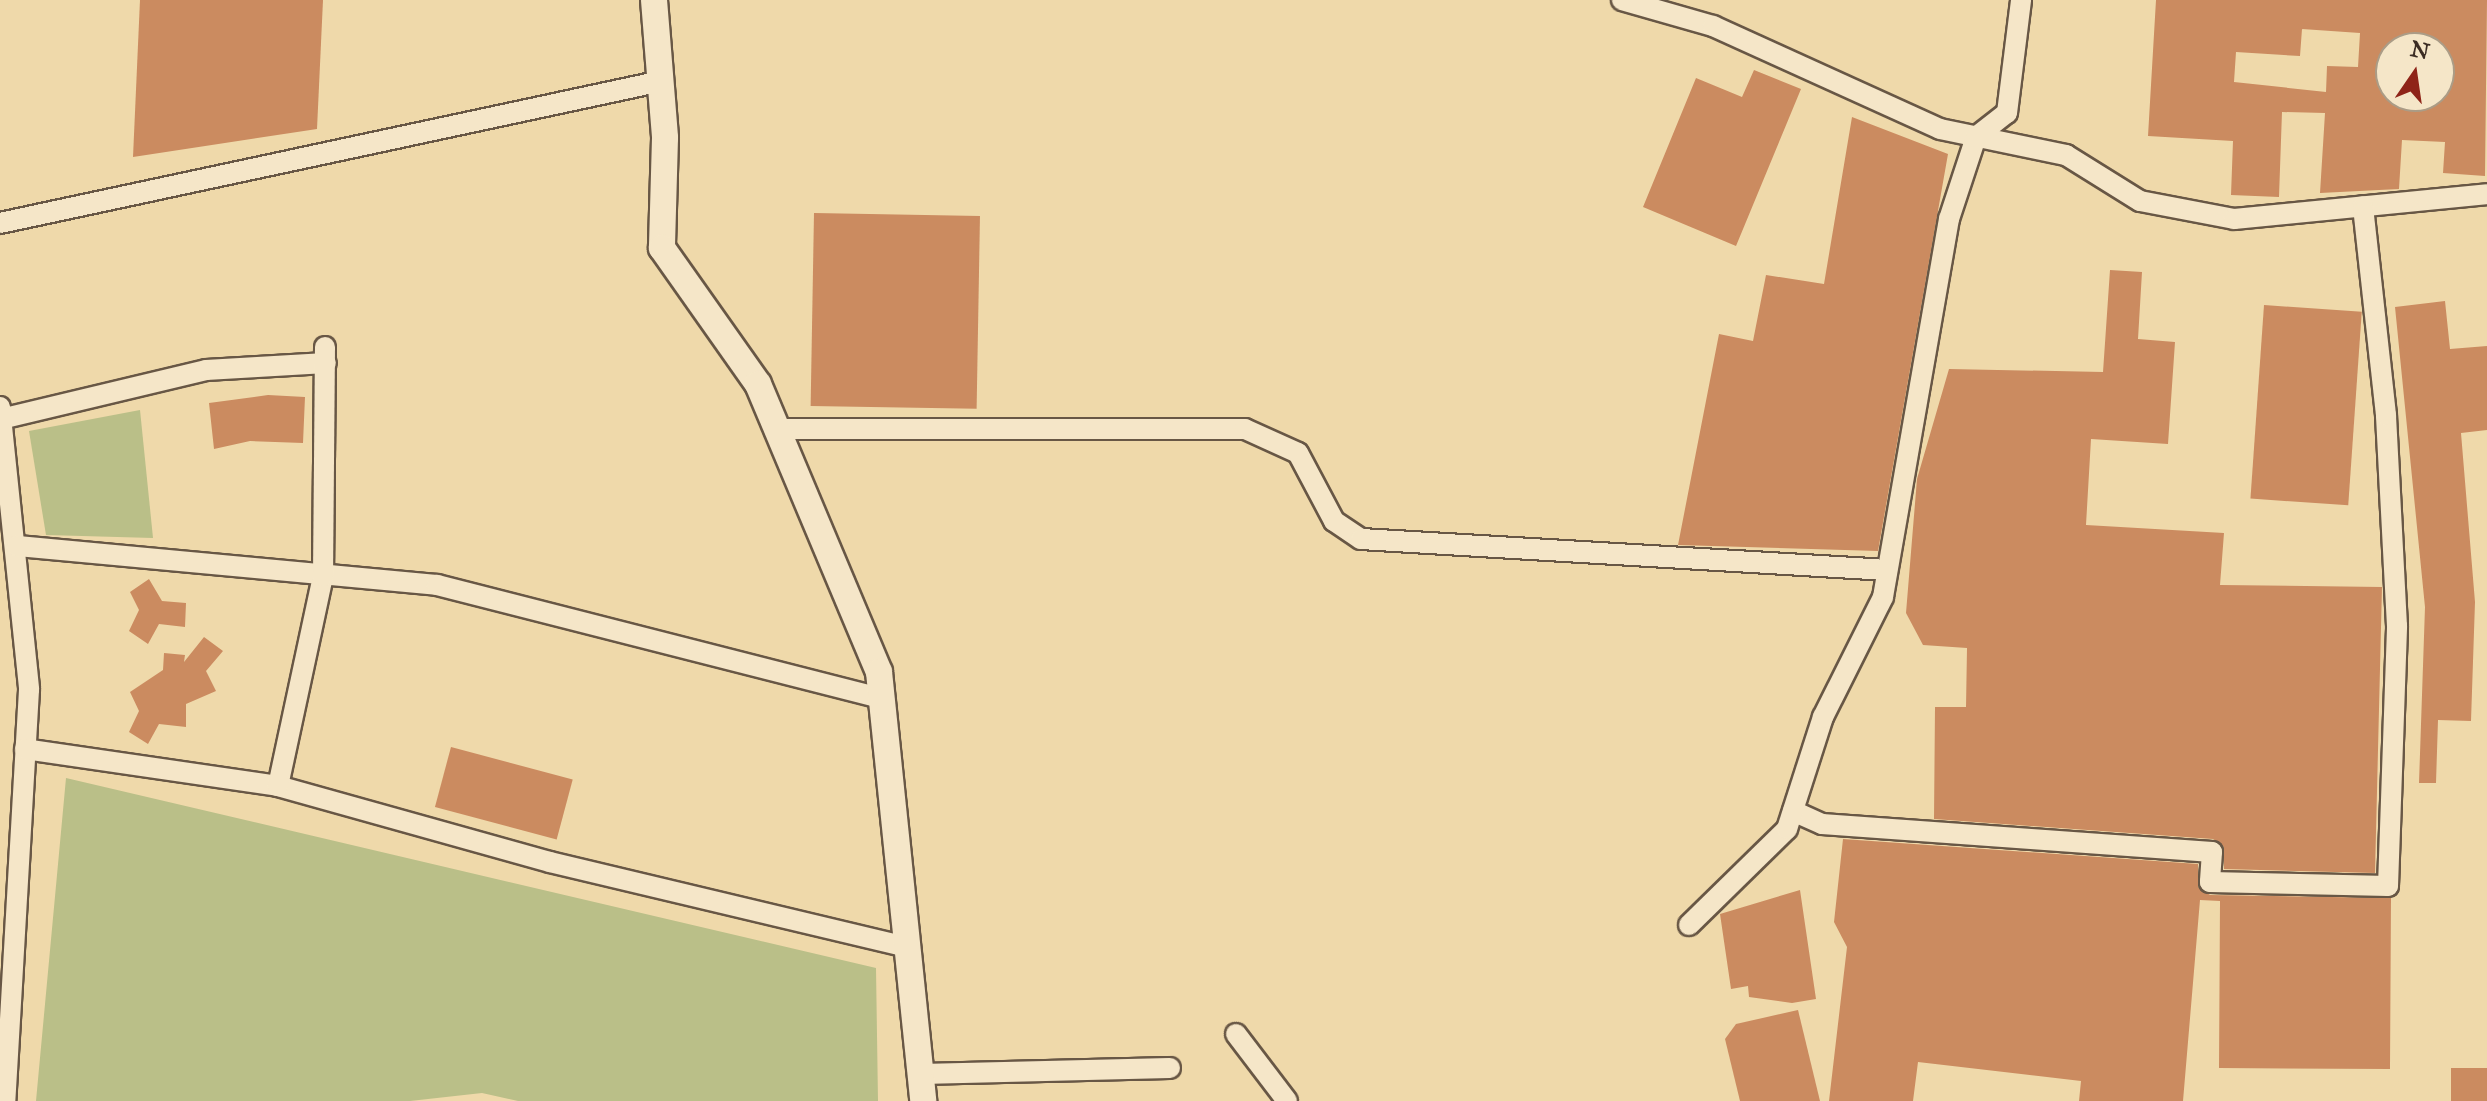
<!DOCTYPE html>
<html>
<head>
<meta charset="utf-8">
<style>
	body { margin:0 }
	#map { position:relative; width:2487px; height:1101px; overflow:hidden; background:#efd9aa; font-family:"IM FELL Great Primer",serif }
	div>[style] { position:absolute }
	.green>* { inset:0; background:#babf88 }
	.building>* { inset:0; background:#cb8b60; transform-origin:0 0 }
	.roads { filter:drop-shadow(2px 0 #685745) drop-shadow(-2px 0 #685745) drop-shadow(0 2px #685745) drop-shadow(0 -2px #685745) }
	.minor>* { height:20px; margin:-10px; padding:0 10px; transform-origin:10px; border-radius:10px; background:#f5e6c8 }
	.tertiary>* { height:26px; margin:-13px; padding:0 13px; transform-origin:13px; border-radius:13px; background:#f5e6c8 }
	span { translate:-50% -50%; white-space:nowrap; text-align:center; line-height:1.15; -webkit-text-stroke:7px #f5e6c8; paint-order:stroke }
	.north { position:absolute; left:2375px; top:32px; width:80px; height:80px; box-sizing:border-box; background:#f5e6c8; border:2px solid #ab9c86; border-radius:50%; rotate:13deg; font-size:22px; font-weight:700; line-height:32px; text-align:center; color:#3b2c23 }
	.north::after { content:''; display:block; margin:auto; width:28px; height:36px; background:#8f2418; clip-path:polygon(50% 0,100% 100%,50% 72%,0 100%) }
</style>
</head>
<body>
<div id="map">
	<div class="green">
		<div style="clip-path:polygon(140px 410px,153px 538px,46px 535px,29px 431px)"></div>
		<div style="clip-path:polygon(66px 778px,876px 968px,878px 1101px,518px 1101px,482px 1093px,410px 1101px,36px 1101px)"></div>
	</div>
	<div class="building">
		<div style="clip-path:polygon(140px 0,323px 0,317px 129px,133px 157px)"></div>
		<div style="clip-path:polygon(evenodd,2156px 0,2487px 0,2485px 176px,2443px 173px,2445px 142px,2402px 140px,2399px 189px,2320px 193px,2325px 113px,2282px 112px,2279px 197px,2231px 195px,2233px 141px,2148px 136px,2156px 0,2302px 29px,2360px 33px,2358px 67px,2327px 66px,2326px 92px,2234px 82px,2236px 52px,2300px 56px,2302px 29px,2156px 0,2391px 48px,2439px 48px,2439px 96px,2391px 96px,2391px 48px)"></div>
		<div style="clip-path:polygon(1754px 70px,1801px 89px,1736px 246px,1643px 207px,1696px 78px,1742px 97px)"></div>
		<div style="clip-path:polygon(1852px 117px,1948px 154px,1878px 551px,1678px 545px,1719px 334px,1753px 341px,1766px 275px,1824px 284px)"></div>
		<div style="left:814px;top:213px;width:166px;height:193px;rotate:1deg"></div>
		<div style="clip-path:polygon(2110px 270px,2142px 272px,2138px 339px,2175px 342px,2168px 444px,2091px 439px,2086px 525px,2224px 533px,2220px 585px,2382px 587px,2375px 873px,2224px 869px,2224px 847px,2213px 839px,1934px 819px,1935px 707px,1966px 707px,1967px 648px,1923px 645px,1906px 613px,1917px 479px,1949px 369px,2103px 372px)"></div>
		<div style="clip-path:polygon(2445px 301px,2450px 349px,2487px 346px,2487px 430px,2461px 433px,2475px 602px,2471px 721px,2438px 720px,2436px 783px,2419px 783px,2425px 607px,2395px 307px)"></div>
		<div style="left:2264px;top:305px;width:98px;height:194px;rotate:4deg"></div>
		<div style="clip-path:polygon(268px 395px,305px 397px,303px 443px,250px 441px,214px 449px,209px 403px)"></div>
		<div style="clip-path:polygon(149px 579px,162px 601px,186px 603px,185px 627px,159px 624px,148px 644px,129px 631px,139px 610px,130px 592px)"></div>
		<div style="clip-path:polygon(204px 637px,223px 651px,206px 671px,216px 691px,186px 704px,186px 727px,159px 724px,148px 744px,129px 732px,139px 711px,130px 692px,163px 670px,164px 653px,185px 655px,184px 662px)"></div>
		<div style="left:451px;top:747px;width:126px;height:62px;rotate:15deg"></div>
		<div style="clip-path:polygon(1843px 839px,2198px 864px,2198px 887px,2210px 895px,2391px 898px,2390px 1069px,2219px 1068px,2220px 901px,2200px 900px,2183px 1101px,2079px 1101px,2081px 1081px,1918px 1062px,1913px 1101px,1829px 1101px,1847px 947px,1834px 922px)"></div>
		<div style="clip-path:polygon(1800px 890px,1816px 999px,1792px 1003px,1749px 997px,1748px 986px,1731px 989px,1720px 914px)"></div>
		<div style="clip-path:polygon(1798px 1010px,1820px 1101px,1740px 1101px,1725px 1039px,1736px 1024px)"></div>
		<div style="left:2487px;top:1068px;width:33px;height:36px;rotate:90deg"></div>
	</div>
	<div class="roads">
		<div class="minor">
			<div style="left:1622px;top:0;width:95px;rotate:15.9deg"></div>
			<div style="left:1713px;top:26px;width:249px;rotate:24.4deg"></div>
			<div style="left:1940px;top:129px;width:129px;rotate:11.7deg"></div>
			<div style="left:2066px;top:155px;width:87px;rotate:31.9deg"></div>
			<div style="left:2140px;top:201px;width:96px;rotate:10.8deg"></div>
			<div style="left:2234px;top:219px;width:254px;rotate:-5.6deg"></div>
			<div style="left:0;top:223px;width:677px;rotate:-12.11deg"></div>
			<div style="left:0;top:407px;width:284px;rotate:84.1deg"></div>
			<div style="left:29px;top:690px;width:412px;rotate:93.3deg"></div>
			<div style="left:1px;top:419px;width:211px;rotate:-13.4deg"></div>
			<div style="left:206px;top:370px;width:120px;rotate:-3.3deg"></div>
			<div style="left:780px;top:429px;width:465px"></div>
			<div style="left:1245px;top:429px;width:58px;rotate:24.4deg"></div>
			<div style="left:1298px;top:453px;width:77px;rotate:62.1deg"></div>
			<div style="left:1334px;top:521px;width:32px;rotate:34deg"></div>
			<div style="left:1361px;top:539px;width:527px;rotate:3.37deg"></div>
			<div style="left:17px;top:546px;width:422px;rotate:5.3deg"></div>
			<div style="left:437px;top:585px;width:461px;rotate:14.3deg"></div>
			<div style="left:25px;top:749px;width:256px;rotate:8.3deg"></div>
			<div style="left:278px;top:786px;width:282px;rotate:15.6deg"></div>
			<div style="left:550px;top:862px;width:366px;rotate:13.4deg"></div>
			<div style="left:278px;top:786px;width:215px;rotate:-77.9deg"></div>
			<div style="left:323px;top:576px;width:229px;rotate:-89.5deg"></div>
			<div style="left:1793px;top:811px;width:32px;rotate:24deg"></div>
			<div style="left:1822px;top:824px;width:391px;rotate:4.1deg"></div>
			<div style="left:2212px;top:852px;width:30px;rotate:94deg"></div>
			<div style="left:2210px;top:882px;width:178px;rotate:1.3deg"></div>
			<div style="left:2388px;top:886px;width:260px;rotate:-88deg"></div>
			<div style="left:2397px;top:626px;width:211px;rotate:-93deg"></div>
			<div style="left:2386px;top:415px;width:210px;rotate:-96.3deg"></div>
			<div style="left:1689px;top:925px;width:137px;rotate:-44.4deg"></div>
			<div style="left:1787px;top:829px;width:118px;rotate:-72.2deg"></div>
			<div style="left:1823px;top:717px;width:134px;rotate:-63.4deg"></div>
			<div style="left:1883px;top:597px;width:384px;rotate:-80.1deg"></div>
			<div style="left:1949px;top:219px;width:86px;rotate:-71.8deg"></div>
			<div style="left:1976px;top:137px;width:39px;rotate:-38deg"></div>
			<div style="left:2007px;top:113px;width:114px;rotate:-82.9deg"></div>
			<div style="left:1236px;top:1034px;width:84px;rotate:52.7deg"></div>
			<div style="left:921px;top:1074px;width:249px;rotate:-1.4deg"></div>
		</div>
		<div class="tertiary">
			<div style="left:654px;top:0;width:138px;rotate:85.4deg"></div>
			<div style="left:665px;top:138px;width:110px;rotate:91.6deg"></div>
			<div style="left:662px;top:248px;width:166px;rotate:54.8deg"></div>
			<div style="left:758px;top:384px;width:312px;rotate:67.2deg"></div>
			<div style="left:879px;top:672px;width:431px;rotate:84.1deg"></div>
		</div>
	</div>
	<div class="north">N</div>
</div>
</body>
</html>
